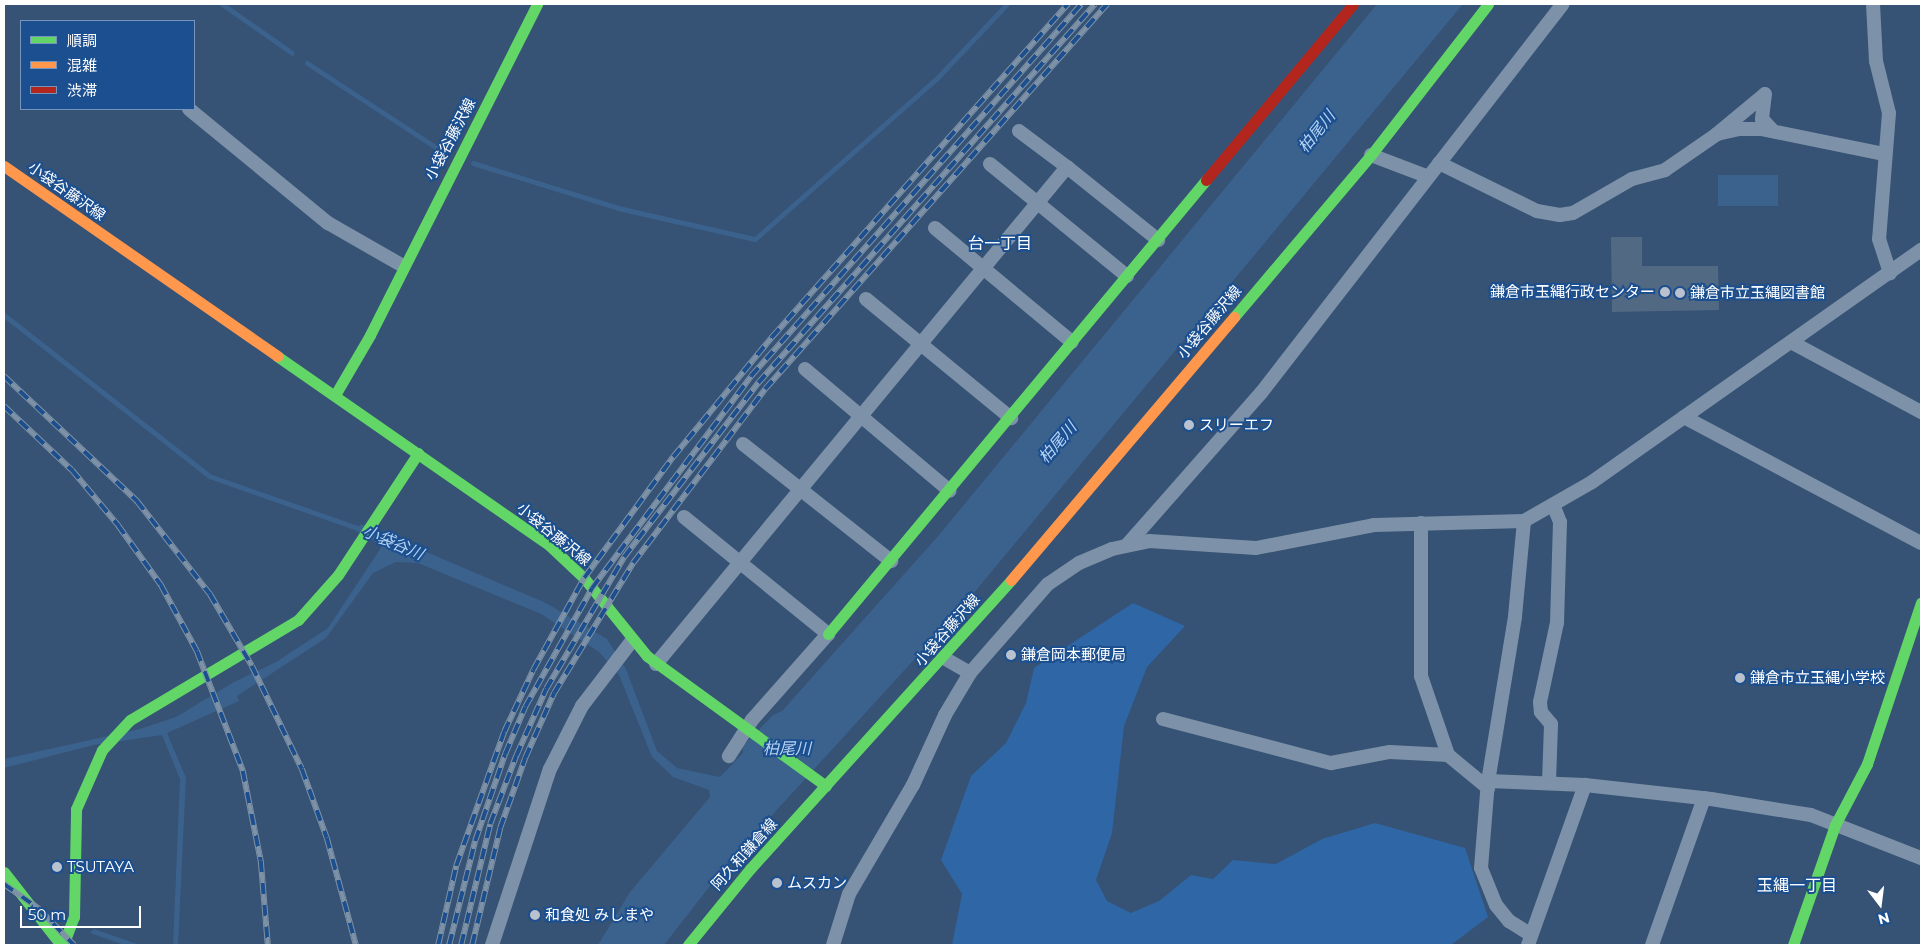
<!DOCTYPE html>
<html>
<head>
<meta charset="utf-8">
<style>
	body { margin:0 }
	#map { position:relative; width:1925px; height:949px; overflow:hidden; background:#365274; font-family:Montserrat,"Noto Sans JP",sans-serif }
	div>[style] { position:absolute }
	.green>* { inset:0; background:#2f66a5 }
	.water>* { inset:0; background:#3b618d; transform-origin:0 0 }
	.stream>* { height:5px; margin:-2.5px; padding:0 2.5px; transform-origin:2.5px; border-radius:2.5px; background:#3b618d }
	.building>* { inset:0; background:#526984 }
	.street>* { height:14px; margin:-7px; padding:0 7px; transform-origin:7px; border-radius:7px; background:#7d92a8 }
	.fast>* { height:11px; margin:-5.5px; padding:0 5.5px; transform-origin:5.5px; border-radius:5.5px; background:#63d668 }
	.slow>* { height:11px; margin:-5.5px; padding:0 5.5px; transform-origin:5.5px; border-radius:5.5px; background:#ff974d }
	.jam>* { height:11px; margin:-5.5px; padding:0 5.5px; transform-origin:5.5px; border-radius:5.5px; background:#b3261e }
	.rail>* { height:5.5px; margin-top:-2.75px; transform-origin:0; background:repeating-linear-gradient(90deg,#1b4f8f 0 11px,#7e92a7 0 22px); box-sizing:border-box; border-block:1px solid #7e92a7 }
	.dots>* { width:14px; height:14px; translate:-50% -50%; box-sizing:border-box; border:2px solid #1b4f8f; border-radius:50% }
	span { translate:-50% -50%; white-space:nowrap; text-align:center; line-height:1.15; -webkit-text-stroke:4px #1b4f8f; paint-order:stroke }
	.street-label { font-size:15px; color:#fff }
	.poi-label { font-size:15px; color:#fff }
	.right { translate:-100% -50%; text-align:right }
	.left { translate:0 -50%; text-align:left }
	.water-label { font-size:16px; color:#b5d3f5; font-style:italic }
	.neighbourhood-label { font-size:16px; color:#fff }
	.frame { position:absolute; inset:0; border:5px solid #fff; pointer-events:none }
	.legend { position:absolute; left:20px; top:20px; width:175px; height:90px; box-sizing:border-box; background:#1b4f8f; border:1px solid #7695bc; margin:0; padding:6px 9px; list-style:none; font-size:15px; color:#fff }
	.legend li { display:flex; align-items:center; gap:10px; height:25px }
	.legend b { width:25px; border:1px solid #7695bc }
	.north { position:absolute; left:1855px; top:879px; width:50px; height:50px; -webkit-text-stroke:4px #1b4f8f; paint-order:stroke; rotate:165deg; font-size:14px; font-weight:700; line-height:20px; text-align:center; color:#fff }
	.north::after { content:''; display:block; margin:auto; width:18px; height:22px; background:#fff; clip-path:polygon(50% 0,100% 100%,50% 72%,0 100%) }
	.scale { position:absolute; left:20px; top:906px; width:121px; height:22px; box-sizing:border-box; border:2px solid #fff; border-top:0; padding-left:6px; font-size:15px; line-height:18px; white-space:nowrap; color:#fff; -webkit-text-stroke:4px #1b4f8f; paint-order:stroke }
</style>
</head>
<body>
<div id="map">
	<div class="green">
		<div style="clip-path:polygon(1133px 603px,1185px 626px,1147px 667px,1124px 726px,1112px 833px,1096px 880px,1107px 901px,1131px 913px,1159px 901px,1191px 875px,1213px 879px,1233px 860px,1276px 864px,1322px 839px,1375px 823px,1465px 848px,1488px 917px,1451px 945px,952px 945px,962px 894px,941px 860px,971px 776px,1006px 743px,1026px 703px,1034px 668px)"></div>
	</div>
	<div class="water">
		<div style="clip-path:polygon(1377px 4px,1463px 4px,963px 606px,724px 868px,664px 945px,598px 945px,630px 892px,710px 797px,709px 790px,673px 777px,652px 757px,619px 675px,599px 652px,541px 614px,418px 563px,396px 562px,373px 573px,326px 638px,237px 696px,239px 701px,167px 733px,186px 778px,178px 945px,173px 945px,180px 779px,162px 735px,94px 745px,4px 768px,4px 759px,140px 729px,176px 717px,234px 682px,276px 662px,328px 628px,382px 546px,356px 531px,361px 524px,546px 603px,607px 639px,626px 669px,657px 751px,677px 768px,720px 777px,743px 753px,743px 746px,773px 715px,782px 711px,939px 535px)"></div>
		<div style="left:1778px;top:175px;width:31px;height:60px;rotate:90deg"></div>
		<div style="clip-path:polygon(94px 929px,140px 945px,146px 945px,124px 945px,90px 933px)"></div>
	</div>
	<div class="stream">
		<div style="left:222px;top:4px;width:85px;rotate:35deg"></div>
		<div style="left:307px;top:63px;width:163px;rotate:33.2deg"></div>
		<div style="left:473px;top:163px;width:152px;rotate:17.2deg"></div>
		<div style="left:618px;top:208px;width:140px;rotate:12.8deg"></div>
		<div style="left:755px;top:239px;width:244px;rotate:-41.5deg"></div>
		<div style="left:938px;top:77px;width:100px;rotate:-46.6deg"></div>
		<div style="left:4px;top:315px;width:261px;rotate:38.1deg"></div>
		<div style="left:209px;top:476px;width:163px;rotate:19.3deg"></div>
	</div>
	<div class="building">
		<div style="clip-path:polygon(1611px 237px,1642px 237px,1642px 266px,1718px 266px,1719px 310px,1612px 312px)"></div>
	</div>
	<div class="street">
		<div style="left:1873px;top:4px;width:57px;rotate:87deg"></div>
		<div style="left:1876px;top:61px;width:54px;rotate:76deg"></div>
		<div style="left:1889px;top:113px;width:126px;rotate:94.5deg"></div>
		<div style="left:1879px;top:239px;width:36px;rotate:72deg"></div>
		<div style="left:1765px;top:94px;width:25px;rotate:97deg"></div>
		<div style="left:1762px;top:119px;width:16px;rotate:47deg"></div>
		<div style="left:189px;top:109px;width:180px;rotate:39.4deg"></div>
		<div style="left:328px;top:223px;width:86px;rotate:29.8deg"></div>
		<div style="left:1019px;top:131px;width:60px;rotate:36.9deg"></div>
		<div style="left:1717px;top:134px;width:62px;rotate:-39.8deg"></div>
		<div style="left:1371px;top:155px;width:59px;rotate:20.9deg"></div>
		<div style="left:1439px;top:163px;width:109px;rotate:26.1deg"></div>
		<div style="left:1537px;top:211px;width:23px;rotate:10deg"></div>
		<div style="left:1560px;top:215px;width:13px;rotate:-9deg"></div>
		<div style="left:1573px;top:213px;width:68px;rotate:-30deg"></div>
		<div style="left:1632px;top:179px;width:34px;rotate:-15deg"></div>
		<div style="left:1665px;top:170px;width:63px;rotate:-34.7deg"></div>
		<div style="left:1717px;top:134px;width:23px;rotate:-13deg"></div>
		<div style="left:1739px;top:129px;width:22px"></div>
		<div style="left:1761px;top:129px;width:126px;rotate:11.5deg"></div>
		<div style="left:990px;top:164px;width:177px;rotate:39.3deg"></div>
		<div style="left:935px;top:228px;width:178px;rotate:39.8deg"></div>
		<div style="left:866px;top:299px;width:188px;rotate:39.4deg"></div>
		<div style="left:1791px;top:342px;width:148px;rotate:28.3deg"></div>
		<div style="left:805px;top:369px;width:189px;rotate:40.1deg"></div>
		<div style="left:1684px;top:417px;width:268px;rotate:28deg"></div>
		<div style="left:743px;top:444px;width:189px;rotate:38.3deg"></div>
		<div style="left:684px;top:517px;width:186px;rotate:39.1deg"></div>
		<div style="left:828px;top:634px;width:115px;rotate:131.5deg"></div>
		<div style="left:752px;top:720px;width:43px;rotate:122.6deg"></div>
		<div style="left:1524px;top:521px;width:96px;rotate:95.4deg"></div>
		<div style="left:1515px;top:617px;width:166px;rotate:99.3deg"></div>
		<div style="left:1488px;top:781px;width:87px;rotate:94.6deg"></div>
		<div style="left:1481px;top:868px;width:40px;rotate:68deg"></div>
		<div style="left:1496px;top:905px;width:21px;rotate:51deg"></div>
		<div style="left:1509px;top:921px;width:26px;rotate:32deg"></div>
		<div style="left:1421px;top:523px;width:153px;rotate:90deg"></div>
		<div style="left:1421px;top:676px;width:83px;rotate:71.1deg"></div>
		<div style="left:1448px;top:755px;width:52px;rotate:39.5deg"></div>
		<div style="left:1127px;top:545px;width:203px;rotate:-48.6deg"></div>
		<div style="left:1261px;top:393px;width:492px;rotate:-52.2deg"></div>
		<div style="left:944px;top:658px;width:30px;rotate:30deg"></div>
		<div style="left:656px;top:664px;width:645px;rotate:-50.41deg"></div>
		<div style="left:1067px;top:167px;width:117px;rotate:38.7deg"></div>
		<div style="left:1163px;top:719px;width:174px;rotate:14.7deg"></div>
		<div style="left:1331px;top:763px;width:60px;rotate:-10.6deg"></div>
		<div style="left:1390px;top:752px;width:58px;rotate:3deg"></div>
		<div style="left:1488px;top:781px;width:97px;rotate:2.4deg"></div>
		<div style="left:1585px;top:785px;width:127px;rotate:6.3deg"></div>
		<div style="left:1711px;top:799px;width:101px;rotate:9.1deg"></div>
		<div style="left:1811px;top:815px;width:118px;rotate:21.4deg"></div>
		<div style="left:1549px;top:782px;width:58px;rotate:-88deg"></div>
		<div style="left:1551px;top:724px;width:16px;rotate:-130deg"></div>
		<div style="left:1541px;top:712px;width:10px;rotate:-96deg"></div>
		<div style="left:1540px;top:702px;width:81px;rotate:-77.9deg"></div>
		<div style="left:1557px;top:623px;width:101px;rotate:-88.3deg"></div>
		<div style="left:1560px;top:522px;width:16px;rotate:-112deg"></div>
		<div style="left:492px;top:945px;width:185px;rotate:-71.8deg"></div>
		<div style="left:550px;top:769px;width:71px;rotate:-63.1deg"></div>
		<div style="left:582px;top:706px;width:81px;rotate:-52.6deg"></div>
		<div style="left:833px;top:945px;width:53px;rotate:-72.6deg"></div>
		<div style="left:849px;top:894px;width:126px;rotate:-59.6deg"></div>
		<div style="left:913px;top:785px;width:77px;rotate:-65.4deg"></div>
		<div style="left:945px;top:715px;width:49px;rotate:-59.2deg"></div>
		<div style="left:970px;top:673px;width:118px;rotate:-48.8deg"></div>
		<div style="left:1048px;top:584px;width:37px;rotate:-34deg"></div>
		<div style="left:1079px;top:563px;width:36px;rotate:-23deg"></div>
		<div style="left:1112px;top:549px;width:38px;rotate:-12deg"></div>
		<div style="left:1149px;top:541px;width:107px;rotate:3.7deg"></div>
		<div style="left:1256px;top:548px;width:120px;rotate:-11deg"></div>
		<div style="left:1374px;top:525px;width:150px;rotate:-1.5deg"></div>
		<div style="left:1524px;top:521px;width:78px;rotate:-29.8deg"></div>
		<div style="left:1592px;top:482px;width:403px;rotate:-35.2deg"></div>
		<div style="left:1528px;top:945px;width:170px;rotate:-70.4deg"></div>
		<div style="left:1652px;top:945px;width:156px;rotate:-70.5deg"></div>
	</div>
	<div class="fast">
		<div style="left:1234px;top:317px;width:212px;rotate:-49.8deg"></div>
		<div style="left:1371px;top:155px;width:191px;rotate:-52.2deg"></div>
		<div style="left:277px;top:356px;width:333px;rotate:34.8deg"></div>
		<div style="left:550px;top:546px;width:47px;rotate:43.3deg"></div>
		<div style="left:584px;top:578px;width:100px;rotate:51.1deg"></div>
		<div style="left:647px;top:656px;width:221px;rotate:36deg"></div>
		<div style="left:335px;top:395px;width:69px;rotate:-59.7deg"></div>
		<div style="left:370px;top:335px;width:371px;rotate:-63.2deg"></div>
		<div style="left:828px;top:634px;width:591px;rotate:-50.22deg"></div>
		<div style="left:4px;top:872px;width:93px;rotate:52deg"></div>
		<div style="left:63px;top:945px;width:30px;rotate:-69deg"></div>
		<div style="left:74px;top:917px;width:108px;rotate:-88.9deg"></div>
		<div style="left:76px;top:809px;width:64px;rotate:-66.2deg"></div>
		<div style="left:102px;top:750px;width:41px;rotate:-47deg"></div>
		<div style="left:130px;top:720px;width:196px;rotate:-30.8deg"></div>
		<div style="left:298px;top:620px;width:60px;rotate:-48.4deg"></div>
		<div style="left:338px;top:575px;width:146px;rotate:-56.7deg"></div>
		<div style="left:688px;top:945px;width:98px;rotate:-50.8deg"></div>
		<div style="left:750px;top:869px;width:389px;rotate:-47.9deg"></div>
		<div style="left:1793px;top:945px;width:127px;rotate:-70.7deg"></div>
		<div style="left:1835px;top:825px;width:69px;rotate:-62.3deg"></div>
		<div style="left:1867px;top:764px;width:170px;rotate:-71.5deg"></div>
	</div>
	<div class="slow">
		<div style="left:4px;top:166px;width:333px;rotate:34.8deg"></div>
		<div style="left:1011px;top:580px;width:345px;rotate:-49.7deg"></div>
	</div>
	<div class="jam">
		<div style="left:1206px;top:180px;width:229px;rotate:-50.1deg"></div>
	</div>
	<div class="rail">
		<div style="left:4px;top:376px;width:183px;rotate:43.2deg"></div>
		<div style="left:137px;top:501px;width:118px;rotate:51.9deg"></div>
		<div style="left:210px;top:594px;width:83px;rotate:59.7deg"></div>
		<div style="left:252px;top:666px;width:114px;rotate:64.1deg"></div>
		<div style="left:302px;top:769px;width:73px;rotate:70.1deg"></div>
		<div style="left:327px;top:838px;width:111px;rotate:74.8deg"></div>
		<div style="left:4px;top:406px;width:93px;rotate:43.3deg"></div>
		<div style="left:72px;top:470px;width:72px;rotate:50.1deg"></div>
		<div style="left:118px;top:525px;width:74px;rotate:54.4deg"></div>
		<div style="left:161px;top:585px;width:75px;rotate:61.4deg"></div>
		<div style="left:197px;top:651px;width:129px;rotate:69deg"></div>
		<div style="left:243px;top:771px;width:92px;rotate:78.7deg"></div>
		<div style="left:261px;top:861px;width:84px;rotate:85.2deg"></div>
		<div style="left:4px;top:884px;width:42px;rotate:35.2deg"></div>
		<div style="left:38px;top:908px;width:52px;rotate:45.8deg"></div>
		<div style="left:438px;top:945px;width:81px;rotate:-77.2deg"></div>
		<div style="left:456px;top:866px;width:142px;rotate:-70.3deg"></div>
		<div style="left:504px;top:732px;width:68px;rotate:-64.9deg"></div>
		<div style="left:533px;top:670px;width:105px;rotate:-61deg"></div>
		<div style="left:584px;top:578px;width:150px;rotate:-53.7deg"></div>
		<div style="left:673px;top:457px;width:156px;rotate:-50.5deg"></div>
		<div style="left:772px;top:337px;width:446px;rotate:-48.4deg"></div>
		<div style="left:449px;top:945px;width:107px;rotate:-76deg"></div>
		<div style="left:475px;top:841px;width:92px;rotate:-71deg"></div>
		<div style="left:505px;top:754px;width:51px;rotate:-66.9deg"></div>
		<div style="left:525px;top:707px;width:137px;rotate:-60.6deg"></div>
		<div style="left:592px;top:588px;width:265px;rotate:-53.1deg"></div>
		<div style="left:751px;top:376px;width:497px;rotate:-48.4deg"></div>
		<div style="left:461px;top:945px;width:124px;rotate:-76.5deg"></div>
		<div style="left:490px;top:824px;width:73px;rotate:-69.1deg"></div>
		<div style="left:516px;top:756px;width:73px;rotate:-65.9deg"></div>
		<div style="left:546px;top:689px;width:153px;rotate:-59.4deg"></div>
		<div style="left:624px;top:557px;width:220px;rotate:-52.4deg"></div>
		<div style="left:758px;top:383px;width:507px;rotate:-48.36deg"></div>
		<div style="left:472px;top:945px;width:120px;rotate:-76.5deg"></div>
		<div style="left:500px;top:828px;width:74px;rotate:-70.3deg"></div>
		<div style="left:525px;top:758px;width:71px;rotate:-66deg"></div>
		<div style="left:554px;top:693px;width:152px;rotate:-58.7deg"></div>
		<div style="left:633px;top:563px;width:218px;rotate:-52.8deg"></div>
		<div style="left:765px;top:389px;width:515px;rotate:-48.38deg"></div>
	</div>
	<div class="dots">
		<div style="left:1665px;top:292px;background:#b9c2ce"></div>
		<div style="left:1680px;top:293px;background:#b9c2ce"></div>
		<div style="left:1189px;top:425px;background:#b9c2ce"></div>
		<div style="left:1011px;top:655px;background:#b9c2ce"></div>
		<div style="left:1740px;top:678px;background:#b9c2ce"></div>
		<div style="left:57px;top:867px;background:#b9c2ce"></div>
		<div style="left:777px;top:883px;background:#b9c2ce"></div>
		<div style="left:535px;top:915px;background:#b9c2ce"></div>
	</div>
	<div class="street-label">
		<span style="left:450px;top:139px;rotate:-62deg">小袋谷藤沢線</span>
		<span style="left:67px;top:191px;rotate:35deg">小袋谷藤沢線</span>
		<span style="left:1209px;top:322px;rotate:-50deg">小袋谷藤沢線</span>
		<span style="left:554px;top:534px;rotate:39deg">小袋谷藤沢線</span>
		<span style="left:947px;top:630px;rotate:-49deg">小袋谷藤沢線</span>
		<span style="left:744px;top:854px;rotate:-48deg">阿久和鎌倉線</span>
	</div>
	<div class="poi-label">
		<span class="right" style="left:1655px;top:292px">鎌倉市玉縄行政センター</span>
		<span class="left" style="left:1690px;top:293px">鎌倉市立玉縄図書館</span>
		<span class="left" style="left:1199px;top:425px">スリーエフ</span>
		<span class="left" style="left:1021px;top:655px">鎌倉岡本郵便局</span>
		<span class="left" style="left:1750px;top:678px">鎌倉市立玉縄小学校</span>
		<span class="left" style="left:67px;top:867px">TSUTAYA</span>
		<span class="left" style="left:787px;top:883px">ムスカン</span>
		<span class="left" style="left:545px;top:915px">和食処 みしまや</span>
	</div>
	<div class="water-label">
		<span style="left:1317px;top:132px;rotate:-51deg">柏尾川</span>
		<span style="left:1058px;top:443px;rotate:-49deg">柏尾川</span>
		<span style="left:393px;top:543px;rotate:23deg">小袋谷川</span>
		<span style="left:787px;top:749px">柏尾川</span>
	</div>
	<div class="neighbourhood-label">
		<span style="left:1000px;top:244px">台一丁目</span>
		<span style="left:1797px;top:886px">玉縄一丁目</span>
	</div>
	<div class="frame"></div>
	<ul class="legend">
	<li><b style="height:6px;background:#63d668"></b>順調</li>
	<li><b style="height:6px;background:#ff974d"></b>混雑</li>
	<li><b style="height:6px;background:#b3261e"></b>渋滞</li>
	</ul>
	<div class="north">N</div>
	<div class="scale">50 m</div>
</div>
</body>
</html>
